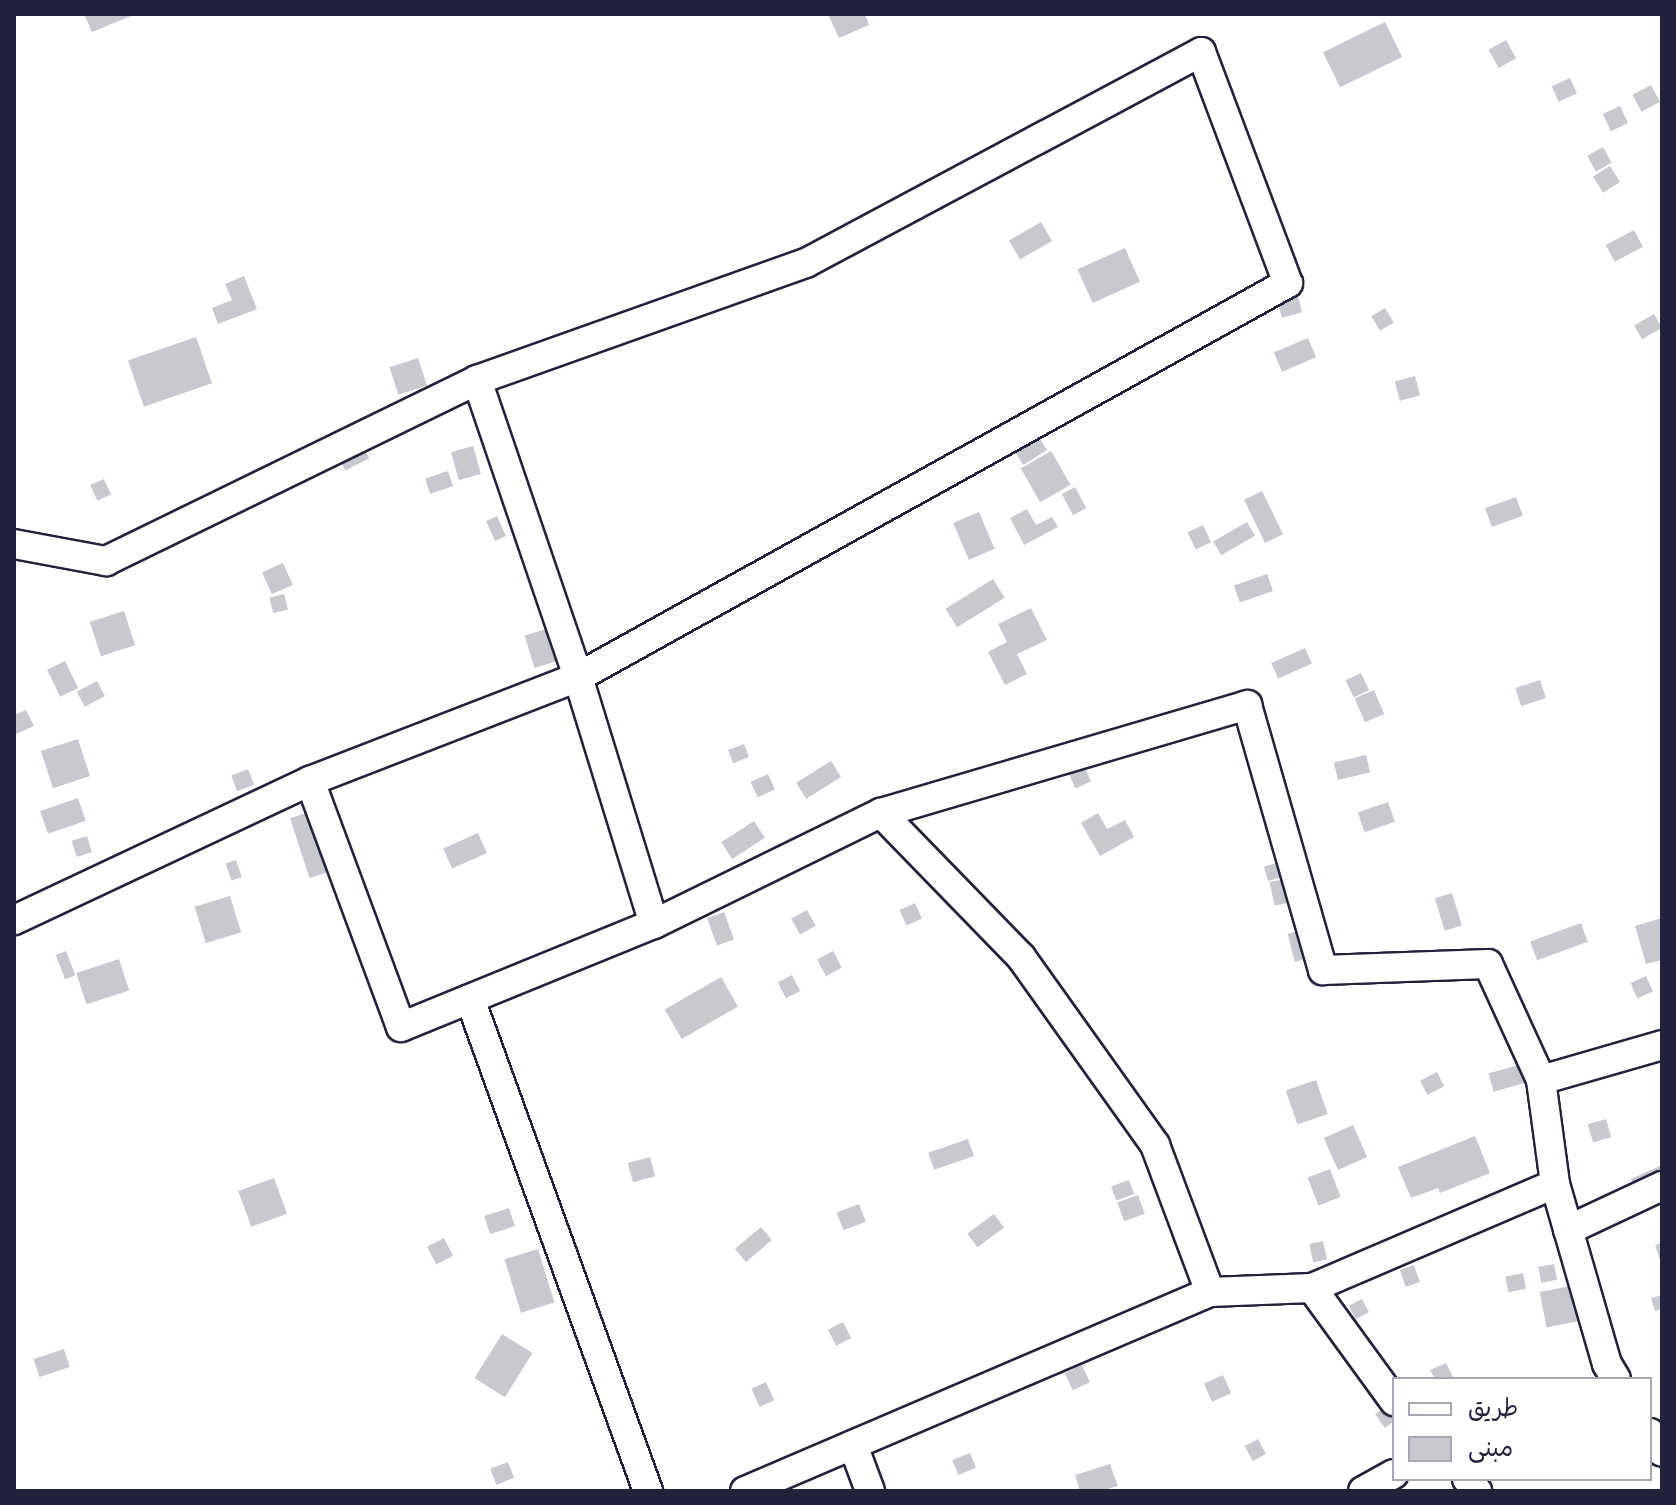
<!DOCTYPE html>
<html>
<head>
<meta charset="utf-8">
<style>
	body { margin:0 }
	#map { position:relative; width:1676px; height:1505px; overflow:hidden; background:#fff; font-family:"Shantell Sans","Playpen Sans Arabic",sans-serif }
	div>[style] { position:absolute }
	.building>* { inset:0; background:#c8c8cf; transform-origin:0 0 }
	.roads { filter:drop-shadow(2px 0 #22223b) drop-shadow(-2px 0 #22223b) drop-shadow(0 2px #22223b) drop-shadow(0 -2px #22223b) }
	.minor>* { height:28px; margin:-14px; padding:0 14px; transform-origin:14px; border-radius:14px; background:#fff }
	span { translate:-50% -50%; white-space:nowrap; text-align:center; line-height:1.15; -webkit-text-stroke:8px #fff; paint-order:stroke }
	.frame { position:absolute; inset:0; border:16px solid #22223b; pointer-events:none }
	.legend { position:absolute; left:1392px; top:1377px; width:260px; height:104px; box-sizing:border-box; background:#fff; border:2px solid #a7a7b1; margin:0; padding:10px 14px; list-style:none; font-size:24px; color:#22223b }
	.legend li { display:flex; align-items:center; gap:16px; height:40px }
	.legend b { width:40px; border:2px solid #a7a7b1 }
</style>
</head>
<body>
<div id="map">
	<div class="building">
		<div style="clip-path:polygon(84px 14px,136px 14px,92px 32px)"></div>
		<div style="clip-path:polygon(828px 14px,865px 14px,869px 25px,839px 38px)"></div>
		<div style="left:1385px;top:22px;width:39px;height:69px;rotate:64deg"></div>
		<div style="left:1506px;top:40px;width:21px;height:20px;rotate:61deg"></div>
		<div style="left:1570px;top:78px;width:17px;height:20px;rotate:66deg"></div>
		<div style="left:1651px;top:85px;width:19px;height:21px;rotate:62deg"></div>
		<div style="left:1620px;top:106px;width:19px;height:19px;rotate:65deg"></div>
		<div style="left:1603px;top:147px;width:18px;height:18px;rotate:61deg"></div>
		<div style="left:1610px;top:166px;width:19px;height:20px;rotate:58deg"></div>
		<div style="left:1041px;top:222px;width:22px;height:37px;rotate:60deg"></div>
		<div style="left:1634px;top:230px;width:19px;height:32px;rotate:62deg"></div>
		<div style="left:1125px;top:248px;width:37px;height:52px;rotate:66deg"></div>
		<div style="clip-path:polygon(244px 276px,257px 309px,218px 324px,212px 308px,232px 300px,225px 284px)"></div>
		<div style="left:1297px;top:293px;width:20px;height:21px;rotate:75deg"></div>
		<div style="left:1385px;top:308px;width:17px;height:16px;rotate:59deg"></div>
		<div style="left:1654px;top:314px;width:16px;height:23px;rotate:60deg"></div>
		<div style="left:196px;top:337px;width:49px;height:72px;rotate:71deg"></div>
		<div style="left:1308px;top:338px;width:21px;height:37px;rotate:67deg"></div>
		<div style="left:418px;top:358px;width:29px;height:30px;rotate:72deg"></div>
		<div style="left:1415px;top:376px;width:20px;height:21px;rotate:75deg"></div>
		<div style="left:1037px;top:434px;width:19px;height:28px;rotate:58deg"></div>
		<div style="left:362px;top:444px;width:16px;height:27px;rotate:63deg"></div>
		<div style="left:473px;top:446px;width:29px;height:23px;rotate:74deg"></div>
		<div style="left:1051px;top:451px;width:39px;height:35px;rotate:60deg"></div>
		<div style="left:448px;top:471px;width:16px;height:24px;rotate:72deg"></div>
		<div style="left:104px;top:479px;width:17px;height:15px;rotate:66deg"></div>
		<div style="left:1075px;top:487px;width:24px;height:15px;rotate:62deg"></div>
		<div style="left:1262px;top:491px;width:48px;height:20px;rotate:64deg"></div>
		<div style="left:1516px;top:497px;width:20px;height:33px;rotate:70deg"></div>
		<div style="clip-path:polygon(1027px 509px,1036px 525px,1052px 517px,1058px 527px,1024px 545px,1010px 518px)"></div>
		<div style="left:979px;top:512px;width:40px;height:28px;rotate:67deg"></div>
		<div style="left:497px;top:516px;width:22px;height:12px;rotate:66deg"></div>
		<div style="left:1247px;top:522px;width:16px;height:39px;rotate:60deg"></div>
		<div style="left:1203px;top:525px;width:19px;height:17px;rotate:65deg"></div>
		<div style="left:283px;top:563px;width:24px;height:23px;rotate:66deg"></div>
		<div style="left:1267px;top:574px;width:18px;height:35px;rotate:71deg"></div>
		<div style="left:993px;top:579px;width:22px;height:56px;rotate:58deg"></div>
		<div style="left:284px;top:594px;width:16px;height:15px;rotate:76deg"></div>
		<div style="clip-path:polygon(1031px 608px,1047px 640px,1017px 654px,1027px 674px,1005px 685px,988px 652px,1007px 642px,998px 624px)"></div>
		<div style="left:124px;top:611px;width:36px;height:36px;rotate:72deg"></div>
		<div style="left:559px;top:625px;width:34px;height:36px;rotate:73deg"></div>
		<div style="left:1305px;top:648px;width:17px;height:37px;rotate:66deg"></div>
		<div style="left:65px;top:661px;width:30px;height:20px;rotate:64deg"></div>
		<div style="left:1361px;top:673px;width:19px;height:17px;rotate:65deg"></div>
		<div style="left:1540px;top:680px;width:19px;height:26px;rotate:72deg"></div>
		<div style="left:97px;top:681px;width:17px;height:23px;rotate:62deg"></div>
		<div style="left:1374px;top:690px;width:26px;height:21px;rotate:67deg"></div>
		<div style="clip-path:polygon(26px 710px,34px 726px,16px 734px,14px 715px)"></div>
		<div style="left:78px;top:739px;width:39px;height:39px;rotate:72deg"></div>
		<div style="left:744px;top:744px;width:14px;height:17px;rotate:69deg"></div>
		<div style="left:1366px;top:755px;width:18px;height:33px;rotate:77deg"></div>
		<div style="left:831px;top:761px;width:19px;height:41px;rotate:58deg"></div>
		<div style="left:1084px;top:766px;width:17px;height:17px;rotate:66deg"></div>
		<div style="left:248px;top:769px;width:17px;height:18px;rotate:69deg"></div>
		<div style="left:768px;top:774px;width:17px;height:19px;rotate:66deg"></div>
		<div style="left:78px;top:798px;width:24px;height:40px;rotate:71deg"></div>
		<div style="left:1388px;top:802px;width:21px;height:32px;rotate:71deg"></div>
		<div style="left:309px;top:812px;width:63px;height:20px;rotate:72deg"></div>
		<div style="clip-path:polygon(1098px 813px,1107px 829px,1125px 820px,1134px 837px,1100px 856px,1081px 823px)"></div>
		<div style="left:754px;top:821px;width:20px;height:39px;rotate:57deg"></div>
		<div style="left:478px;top:833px;width:22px;height:38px;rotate:66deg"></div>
		<div style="left:87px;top:836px;width:17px;height:16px;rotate:73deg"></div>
		<div style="left:236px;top:860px;width:18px;height:11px;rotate:71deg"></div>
		<div style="left:1287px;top:860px;width:15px;height:24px;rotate:74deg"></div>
		<div style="left:1294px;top:877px;width:24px;height:25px;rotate:78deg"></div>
		<div style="left:1452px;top:893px;width:34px;height:18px;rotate:73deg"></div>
		<div style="left:230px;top:896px;width:38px;height:37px;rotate:73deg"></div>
		<div style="left:915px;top:903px;width:17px;height:17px;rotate:66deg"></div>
		<div style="left:807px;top:910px;width:18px;height:18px;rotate:61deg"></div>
		<div style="left:724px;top:912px;width:29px;height:18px;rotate:70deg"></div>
		<div style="clip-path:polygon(1662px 918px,1662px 960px,1646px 964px,1635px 926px)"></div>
		<div style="left:1581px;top:923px;width:20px;height:54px;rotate:70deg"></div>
		<div style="left:1311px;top:928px;width:29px;height:24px;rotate:76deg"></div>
		<div style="left:66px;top:951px;width:26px;height:11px;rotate:69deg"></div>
		<div style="left:833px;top:951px;width:19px;height:18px;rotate:62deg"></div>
		<div style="left:119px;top:959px;width:33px;height:45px;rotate:72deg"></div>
		<div style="left:792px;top:975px;width:18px;height:16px;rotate:63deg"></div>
		<div style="left:1646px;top:976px;width:17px;height:17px;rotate:66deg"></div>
		<div style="left:721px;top:977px;width:34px;height:65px;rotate:60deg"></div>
		<div style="left:1525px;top:1063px;width:19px;height:38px;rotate:74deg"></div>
		<div style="left:1437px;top:1072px;width:16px;height:19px;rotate:63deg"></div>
		<div style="left:1316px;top:1080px;width:36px;height:32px;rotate:71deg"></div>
		<div style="left:1606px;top:1119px;width:19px;height:19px;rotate:74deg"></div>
		<div style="left:1353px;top:1125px;width:35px;height:32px;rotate:66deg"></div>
		<div style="clip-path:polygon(1475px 1136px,1490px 1173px,1440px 1193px,1438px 1188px,1411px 1198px,1398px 1167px)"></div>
		<div style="left:968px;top:1139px;width:18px;height:42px;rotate:71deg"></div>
		<div style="left:650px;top:1157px;width:20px;height:23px;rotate:75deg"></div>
		<div style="clip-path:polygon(1662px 1165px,1662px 1185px,1639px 1195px,1631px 1179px)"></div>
		<div style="left:1330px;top:1169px;width:30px;height:24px;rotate:69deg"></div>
		<div style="left:274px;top:1178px;width:38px;height:38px;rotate:70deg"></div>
		<div style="left:1129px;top:1180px;width:15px;height:19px;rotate:70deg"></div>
		<div style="left:1138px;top:1195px;width:20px;height:22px;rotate:70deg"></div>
		<div style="left:859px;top:1204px;width:19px;height:24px;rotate:69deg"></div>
		<div style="left:509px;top:1208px;width:19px;height:26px;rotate:72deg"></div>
		<div style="left:994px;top:1214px;width:17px;height:33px;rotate:54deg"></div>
		<div style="left:761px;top:1227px;width:17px;height:34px;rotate:50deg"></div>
		<div style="left:444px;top:1238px;width:20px;height:19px;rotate:63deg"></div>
		<div style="left:1323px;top:1241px;width:19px;height:14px;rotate:78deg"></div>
		<div style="clip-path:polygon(1662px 1243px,1662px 1263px,1661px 1263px,1655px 1245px)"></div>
		<div style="left:538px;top:1249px;width:56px;height:35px;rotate:73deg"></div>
		<div style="left:1554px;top:1264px;width:16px;height:16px;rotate:79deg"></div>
		<div style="left:1414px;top:1265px;width:18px;height:15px;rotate:71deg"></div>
		<div style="left:1523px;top:1273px;width:16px;height:18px;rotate:79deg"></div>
		<div style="left:1576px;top:1285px;width:36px;height:37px;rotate:79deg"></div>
		<div style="clip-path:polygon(1662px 1295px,1662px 1309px,1655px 1311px,1651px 1298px)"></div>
		<div style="left:1362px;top:1299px;width:15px;height:15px;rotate:62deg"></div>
		<div style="left:843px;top:1322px;width:18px;height:17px;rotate:63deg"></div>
		<div style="left:502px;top:1334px;width:36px;height:52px;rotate:32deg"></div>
		<div style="left:64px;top:1349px;width:19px;height:32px;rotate:72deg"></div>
		<div style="clip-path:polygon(1446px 1363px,1454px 1379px,1435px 1379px,1430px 1370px)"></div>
		<div style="left:1082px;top:1365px;width:19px;height:19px;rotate:65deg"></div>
		<div style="left:1223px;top:1375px;width:20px;height:21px;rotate:66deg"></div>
		<div style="left:766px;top:1382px;width:20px;height:16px;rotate:66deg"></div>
		<div style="clip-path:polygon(1390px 1404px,1394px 1421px,1385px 1428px,1375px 1414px)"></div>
		<div style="left:1258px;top:1439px;width:17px;height:15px;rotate:62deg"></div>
		<div style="left:970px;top:1453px;width:16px;height:19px;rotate:68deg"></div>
		<div style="left:508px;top:1462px;width:17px;height:19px;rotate:69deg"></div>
		<div style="clip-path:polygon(1110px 1464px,1118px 1486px,1101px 1491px,1080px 1491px,1075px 1475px)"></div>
	</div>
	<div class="roads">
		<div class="minor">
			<div style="left:477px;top:380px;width:314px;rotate:71.2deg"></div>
			<div style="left:578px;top:677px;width:258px;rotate:72.9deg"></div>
			<div style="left:14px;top:544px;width:94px;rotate:10.5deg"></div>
			<div style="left:106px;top:561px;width:413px;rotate:-26deg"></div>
			<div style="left:477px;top:380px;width:349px;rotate:-19.6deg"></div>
			<div style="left:806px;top:263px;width:448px;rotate:-28.1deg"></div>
			<div style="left:1201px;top:52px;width:247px;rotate:69.4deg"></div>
			<div style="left:1288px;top:283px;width:812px;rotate:150.97deg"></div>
			<div style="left:578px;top:677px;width:287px;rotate:158.8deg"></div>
			<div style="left:310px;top:781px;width:327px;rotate:154.8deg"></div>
			<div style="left:310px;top:781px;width:262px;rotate:69.7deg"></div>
			<div style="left:401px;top:1027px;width:273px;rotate:-22.2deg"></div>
			<div style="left:654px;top:924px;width:253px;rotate:-26.1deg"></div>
			<div style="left:881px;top:813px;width:382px;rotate:-16.4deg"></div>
			<div style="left:1247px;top:705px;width:276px;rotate:74deg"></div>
			<div style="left:1323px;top:970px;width:165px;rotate:-2.1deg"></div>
			<div style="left:1488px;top:964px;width:128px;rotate:65.4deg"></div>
			<div style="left:1541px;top:1080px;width:105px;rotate:82.3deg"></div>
			<div style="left:1555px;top:1184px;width:187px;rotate:73.9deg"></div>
			<div style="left:1607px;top:1364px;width:17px;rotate:59deg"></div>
			<div style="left:881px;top:813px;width:201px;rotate:45.8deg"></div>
			<div style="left:1021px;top:957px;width:231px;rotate:54.5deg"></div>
			<div style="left:1155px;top:1145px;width:157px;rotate:69.5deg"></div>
			<div style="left:470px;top:999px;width:523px;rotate:70.11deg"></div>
			<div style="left:1541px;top:1080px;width:126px;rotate:-16.1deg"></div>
			<div style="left:1568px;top:1230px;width:104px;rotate:-25.1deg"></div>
			<div style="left:1312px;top:1288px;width:140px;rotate:54deg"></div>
			<div style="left:1650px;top:1433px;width:22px;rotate:58deg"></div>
			<div style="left:853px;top:1445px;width:49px;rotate:69.7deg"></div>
			<div style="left:1467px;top:1479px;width:16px;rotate:50deg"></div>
			<div style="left:745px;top:1491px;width:506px;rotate:-23.17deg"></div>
			<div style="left:1210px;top:1292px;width:102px;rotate:-2.2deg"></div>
			<div style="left:1312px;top:1288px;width:264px;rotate:-23.2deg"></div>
			<div style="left:1363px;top:1491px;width:35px;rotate:-29deg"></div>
		</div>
	</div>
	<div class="frame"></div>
	<ul class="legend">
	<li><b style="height:10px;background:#fff"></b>طريق</li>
	<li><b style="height:22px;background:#c8c8cf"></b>مبنى</li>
	</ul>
</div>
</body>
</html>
